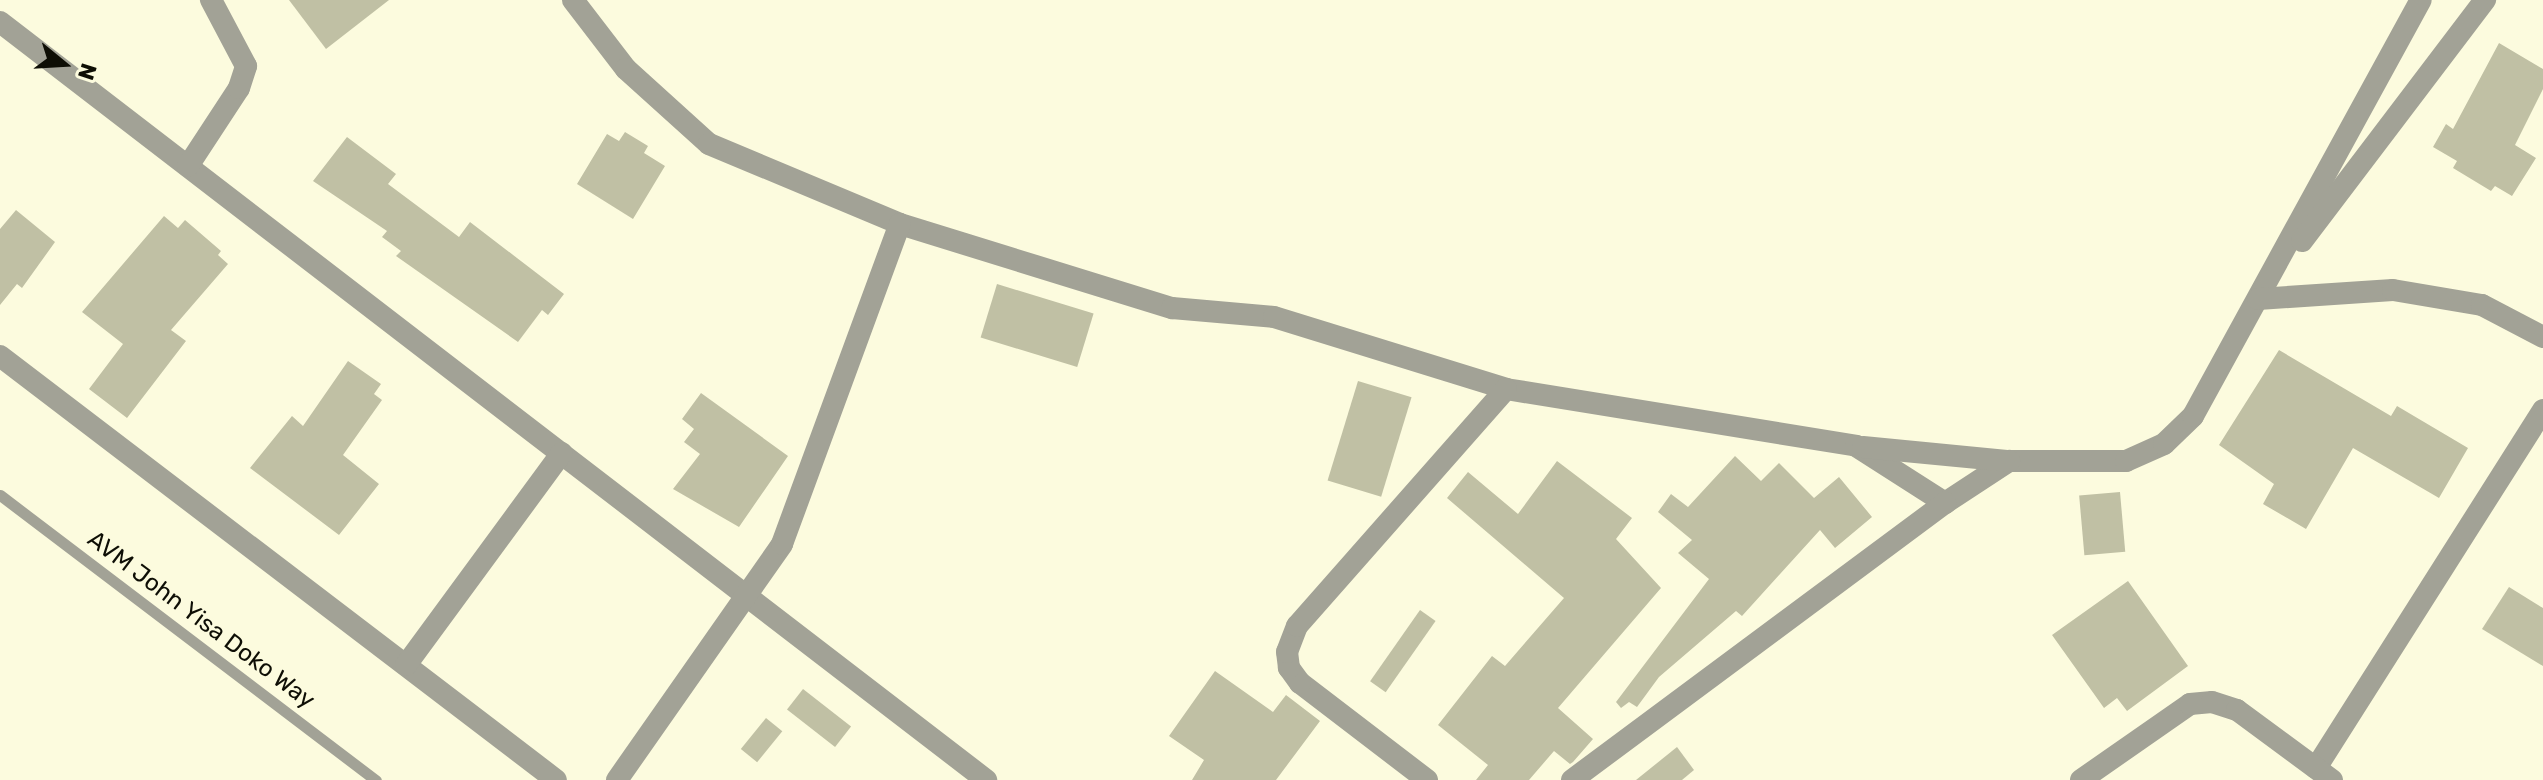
<!DOCTYPE html>
<html>
<head>
<meta charset="utf-8">
<style>
	body { margin:0 }
	#map { position:relative; width:2543px; height:780px; overflow:hidden; background:#fcfbde; font-family:Rubik,sans-serif }
	div>[style] { position:absolute }
	.building>* { inset:0; background:#c0c0a4; transform-origin:0 0 }
	.lane>* { height:11px; margin:-5.5px; padding:0 5.5px; transform-origin:5.5px; border-radius:5.5px; background:#a2a296 }
	.street>* { height:22px; margin:-11px; padding:0 11px; transform-origin:11px; border-radius:11px; background:#a2a296 }
	span { translate:-50% -50%; white-space:nowrap; text-align:center; line-height:1.15; -webkit-text-stroke:6px #fcfbde; paint-order:stroke }
	.street-label { font-size:24px; color:#0e0e05 }
	.north { position:absolute; left:24px; top:24px; width:80px; height:80px; -webkit-text-stroke:6px #fcfbde; paint-order:stroke; rotate:108deg; font-size:22px; font-weight:700; line-height:32px; text-align:center; color:#0e0e05 }
	.north::after { content:''; display:block; margin:auto; width:28px; height:36px; background:#0e0e05; clip-path:polygon(50% 0,100% 100%,50% 72%,0 100%) }
</style>
</head>
<body>
<div id="map">
	<div class="building">
		<div style="clip-path:polygon(289px 0,389px 0,326px 49px)"></div>
		<div style="clip-path:polygon(2499px 43px,2543px 69px,2543px 89px,2515px 145px,2536px 158px,2512px 196px,2495px 186px,2491px 191px,2453px 168px,2457px 161px,2433px 147px,2446px 124px,2453px 129px)"></div>
		<div style="clip-path:polygon(625px 132px,648px 146px,644px 153px,665px 166px,633px 219px,577px 184px,607px 134px,619px 141px)"></div>
		<div style="clip-path:polygon(347px 137px,396px 174px,388px 184px,459px 237px,470px 222px,564px 294px,548px 315px,542px 310px,518px 342px,396px 256px,401px 251px,382px 237px,387px 231px,313px 181px)"></div>
		<div style="clip-path:polygon(16px 210px,55px 242px,22px 288px,17px 284px,0 305px,0 229px)"></div>
		<div style="clip-path:polygon(164px 216px,178px 228px,185px 220px,221px 251px,218px 255px,228px 264px,171px 330px,186px 341px,127px 418px,89px 389px,123px 344px,82px 312px)"></div>
		<div style="left:997px;top:284px;width:101px;height:56px;rotate:17deg"></div>
		<div style="clip-path:polygon(2279px 350px,2391px 416px,2397px 406px,2468px 448px,2439px 498px,2353px 448px,2306px 529px,2263px 504px,2274px 484px,2219px 445px)"></div>
		<div style="clip-path:polygon(348px 361px,381px 384px,374px 394px,382px 400px,343px 455px,379px 484px,339px 535px,250px 468px,292px 416px,303px 426px)"></div>
		<div style="left:1358px;top:381px;width:56px;height:104px;rotate:17deg"></div>
		<div style="clip-path:polygon(701px 393px,788px 456px,739px 527px,673px 489px,700px 454px,684px 442px,694px 429px,682px 419px)"></div>
		<div style="clip-path:polygon(1735px 456px,1761px 481px,1779px 463px,1814px 498px,1839px 477px,1872px 517px,1835px 548px,1820px 530px,1742px 616px,1736px 611px,1659px 677px,1637px 707px,1629px 702px,1621px 708px,1616px 702px,1709px 579px,1678px 553px,1692px 540px,1658px 512px,1671px 494px,1688px 507px)"></div>
		<div style="clip-path:polygon(1557px 461px,1632px 518px,1616px 539px,1661px 588px,1558px 708px,1593px 739px,1573px 762px,1570px 764px,1554px 751px,1529px 780px,1476px 780px,1488px 765px,1438px 725px,1492px 656px,1505px 666px,1564px 598px,1447px 498px,1468px 472px,1518px 514px)"></div>
		<div style="left:2120px;top:492px;width:60px;height:41px;rotate:85deg"></div>
		<div style="clip-path:polygon(2128px 581px,2188px 666px,2127px 711px,2117px 698px,2104px 708px,2052px 635px)"></div>
		<div style="clip-path:polygon(2509px 587px,2543px 608px,2543px 666px,2482px 629px)"></div>
		<div style="left:1420px;top:610px;width:19px;height:87px;rotate:35deg"></div>
		<div style="clip-path:polygon(1215px 671px,1273px 712px,1286px 695px,1320px 721px,1276px 780px,1192px 780px,1204px 760px,1169px 736px)"></div>
		<div style="left:803px;top:689px;width:61px;height:26px;rotate:38deg"></div>
		<div style="left:766px;top:718px;width:21px;height:40px;rotate:39deg"></div>
		<div style="clip-path:polygon(1677px 747px,1694px 770px,1682px 780px,1636px 780px)"></div>
	</div>
	<div class="lane">
		<div style="left:0;top:495px;width:472px;rotate:37.2deg"></div>
	</div>
	<div class="street">
		<div style="left:573px;top:0;width:87px;rotate:52.5deg"></div>
		<div style="left:626px;top:69px;width:112px;rotate:42.1deg"></div>
		<div style="left:709px;top:144px;width:207px;rotate:22.7deg"></div>
		<div style="left:900px;top:224px;width:285px;rotate:17.2deg"></div>
		<div style="left:1172px;top:308px;width:102px;rotate:5deg"></div>
		<div style="left:1274px;top:317px;width:243px;rotate:17.2deg"></div>
		<div style="left:1506px;top:389px;width:355px;rotate:9.2deg"></div>
		<div style="left:1856px;top:446px;width:106px;rotate:32.6deg"></div>
		<div style="left:1945px;top:503px;width:77px;rotate:-33.3deg"></div>
		<div style="left:2009px;top:461px;width:117px"></div>
		<div style="left:2126px;top:461px;width:42px;rotate:-24.1deg"></div>
		<div style="left:2164px;top:444px;width:40px;rotate:-44deg"></div>
		<div style="left:2193px;top:416px;width:474px;rotate:-61.3deg"></div>
		<div style="left:0;top:22px;width:1244px;rotate:37.55deg"></div>
		<div style="left:188px;top:166px;width:93px;rotate:-56.8deg"></div>
		<div style="left:239px;top:88px;width:23px;rotate:-72deg"></div>
		<div style="left:246px;top:66px;width:75px;rotate:-117.9deg"></div>
		<div style="left:2302px;top:241px;width:303px;rotate:-52.8deg"></div>
		<div style="left:2258px;top:299px;width:135px;rotate:-3.8deg"></div>
		<div style="left:2393px;top:290px;width:90px;rotate:9.6deg"></div>
		<div style="left:2482px;top:305px;width:69px;rotate:27.7deg"></div>
		<div style="left:0;top:356px;width:699px;rotate:37.33deg"></div>
		<div style="left:1863px;top:447px;width:147px;rotate:5.5deg"></div>
		<div style="left:406px;top:665px;width:263px;rotate:-53.7deg"></div>
		<div style="left:2316px;top:768px;width:424px;rotate:-57.6deg"></div>
		<div style="left:617px;top:780px;width:288px;rotate:-55deg"></div>
		<div style="left:782px;top:544px;width:341px;rotate:-69.8deg"></div>
		<div style="left:1427px;top:780px;width:160px;rotate:-142.6deg"></div>
		<div style="left:1300px;top:683px;width:19px;rotate:-126deg"></div>
		<div style="left:1289px;top:668px;width:16px;rotate:-97deg"></div>
		<div style="left:1287px;top:652px;width:28px;rotate:-69deg"></div>
		<div style="left:1297px;top:626px;width:316px;rotate:-48.6deg"></div>
		<div style="left:1572px;top:780px;width:465px;rotate:-36.6deg"></div>
		<div style="left:2081px;top:780px;width:133px;rotate:-34.9deg"></div>
		<div style="left:2190px;top:704px;width:22px;rotate:-5deg"></div>
		<div style="left:2212px;top:702px;width:26px;rotate:18deg"></div>
		<div style="left:2237px;top:710px;width:118px;rotate:36.4deg"></div>
	</div>
	<div class="street-label">
		<span style="left:201px;top:620px;rotate:37deg">AVM John Yisa Doko Way</span>
	</div>
	<div class="north">N</div>
</div>
</body>
</html>
